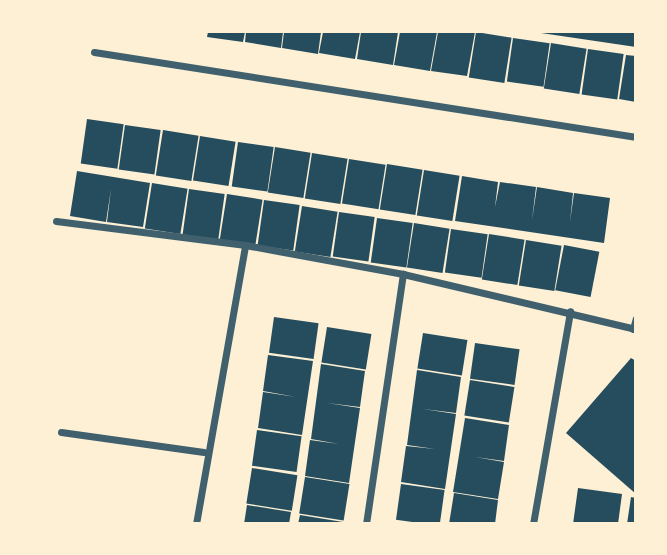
<!DOCTYPE html>
<html>
<head>
<meta charset="utf-8">
<style>
	body { margin:0 }
	#map { position:relative; width:667px; height:555px; overflow:hidden; background:#fdf0d5; font-family:Cabin,sans-serif }
	div>[style] { position:absolute }
	.building>* { inset:0; background:#264d5e; transform-origin:0 0 }
	.minor>* { height:7px; margin:-3.5px; padding:0 3.5px; transform-origin:3.5px; border-radius:3.5px; background:#3f606c }
	span { translate:-50% -50%; white-space:nowrap; text-align:center; line-height:1.15; -webkit-text-stroke:7px #fdf0d5; paint-order:stroke }
	.frame { position:absolute; inset:0; border:33px solid #fdf0d5; pointer-events:none }
</style>
</head>
<body>
<div id="map">
	<div class="building">
		<div style="clip-path:polygon(208px 32px,245px 32px,243px 42px,207px 37px)"></div>
		<div style="clip-path:polygon(246px 32px,283px 32px,281px 48px,245px 42px)"></div>
		<div style="clip-path:polygon(284px 32px,321px 32px,318px 54px,282px 48px)"></div>
		<div style="clip-path:polygon(323px 32px,360px 32px,355px 59px,319px 53px)"></div>
		<div style="clip-path:polygon(361px 32px,398px 32px,393px 65px,357px 59px)"></div>
		<div style="clip-path:polygon(400px 32px,437px 32px,430px 71px,394px 65px)"></div>
		<div style="clip-path:polygon(438px 32px,475px 32px,467px 76px,431px 71px)"></div>
		<div style="left:476px;top:32px;width:36px;height:46px;rotate:9deg"></div>
		<div style="clip-path:polygon(541px 32px,636px 32px,636px 47px,541px 33px)"></div>
		<div style="left:513px;top:38px;width:37px;height:44px;rotate:8deg"></div>
		<div style="left:551px;top:43px;width:36px;height:46px;rotate:9deg"></div>
		<div style="left:588px;top:49px;width:36px;height:46px;rotate:8deg"></div>
		<div style="clip-path:polygon(626px 55px,636px 56px,636px 102px,619px 99px)"></div>
		<div style="left:87px;top:119px;width:37px;height:45px;rotate:8deg"></div>
		<div style="left:125px;top:125px;width:36px;height:45px;rotate:8deg"></div>
		<div style="left:163px;top:130px;width:36px;height:46px;rotate:9deg"></div>
		<div style="left:200px;top:136px;width:36px;height:45px;rotate:9deg"></div>
		<div style="left:238px;top:142px;width:36px;height:45px;rotate:8deg"></div>
		<div style="left:275px;top:147px;width:36px;height:46px;rotate:9deg"></div>
		<div style="left:312px;top:153px;width:36px;height:46px;rotate:9deg"></div>
		<div style="left:349px;top:159px;width:37px;height:45px;rotate:9deg"></div>
		<div style="left:387px;top:164px;width:36px;height:46px;rotate:9deg"></div>
		<div style="left:424px;top:170px;width:36px;height:46px;rotate:9deg"></div>
		<div style="clip-path:polygon(77px 171px,150px 183px,143px 227px,107px 222px,111px 189px,106px 222px,70px 216px)"></div>
		<div style="clip-path:polygon(462px 176px,498px 182px,495px 207px,500px 182px,536px 187px,532px 220px,537px 187px,573px 193px,570px 222px,574px 193px,610px 198px,604px 243px,455px 221px)"></div>
		<div style="left:152px;top:183px;width:36px;height:46px;rotate:9deg"></div>
		<div style="left:189px;top:189px;width:36px;height:46px;rotate:8deg"></div>
		<div style="left:227px;top:194px;width:36px;height:46px;rotate:9deg"></div>
		<div style="left:264px;top:200px;width:36px;height:46px;rotate:8deg"></div>
		<div style="left:302px;top:206px;width:36px;height:46px;rotate:9deg"></div>
		<div style="left:339px;top:212px;width:36px;height:45px;rotate:8deg"></div>
		<div style="left:377px;top:218px;width:36px;height:45px;rotate:8deg"></div>
		<div style="left:414px;top:223px;width:36px;height:45px;rotate:9deg"></div>
		<div style="left:451px;top:229px;width:37px;height:44px;rotate:8deg"></div>
		<div style="left:489px;top:234px;width:36px;height:46px;rotate:9deg"></div>
		<div style="left:526px;top:240px;width:36px;height:46px;rotate:9deg"></div>
		<div style="left:564px;top:245px;width:36px;height:46px;rotate:11deg"></div>
		<div style="left:274px;top:317px;width:45px;height:36px;rotate:8deg"></div>
		<div style="left:327px;top:327px;width:45px;height:36px;rotate:9deg"></div>
		<div style="left:423px;top:333px;width:45px;height:36px;rotate:9deg"></div>
		<div style="left:475px;top:343px;width:45px;height:36px;rotate:8deg"></div>
		<div style="clip-path:polygon(268px 355px,313px 361px,302px 435px,258px 428px,263px 392px,296px 397px,263px 391px)"></div>
		<div style="clip-path:polygon(631px 358px,636px 361px,636px 494px,566px 433px)"></div>
		<div style="clip-path:polygon(321px 364px,365px 371px,360px 407px,327px 403px,360px 408px,349px 483px,305px 476px,310px 440px,339px 444px,311px 439px)"></div>
		<div style="clip-path:polygon(417px 370px,461px 377px,456px 413px,423px 409px,456px 414px,445px 489px,401px 482px,406px 446px,435px 449px,407px 445px)"></div>
		<div style="left:470px;top:380px;width:45px;height:36px;rotate:9deg"></div>
		<div style="clip-path:polygon(465px 418px,509px 425px,504px 461px,475px 457px,504px 462px,498px 499px,453px 492px)"></div>
		<div style="left:257px;top:430px;width:45px;height:36px;rotate:8deg"></div>
		<div style="left:252px;top:468px;width:46px;height:36px;rotate:9deg"></div>
		<div style="left:305px;top:477px;width:45px;height:37px;rotate:9deg"></div>
		<div style="left:401px;top:484px;width:44px;height:36px;rotate:8deg"></div>
		<div style="clip-path:polygon(578px 488px,622px 494px,618px 524px,573px 524px)"></div>
		<div style="clip-path:polygon(454px 493px,498px 500px,495px 524px,449px 524px)"></div>
		<div style="clip-path:polygon(631px 497px,636px 498px,636px 524px,627px 524px)"></div>
		<div style="clip-path:polygon(247px 505px,291px 512px,289px 524px,244px 524px)"></div>
		<div style="clip-path:polygon(300px 515px,343px 522px,343px 524px,298px 524px)"></div>
	</div>
	<div class="minor">
		<div style="left:94px;top:52px;width:549px;rotate:8.91deg"></div>
		<div style="left:56px;top:221px;width:191px;rotate:7.2deg"></div>
		<div style="left:245px;top:245px;width:161px;rotate:10.4deg"></div>
		<div style="left:403px;top:274px;width:239px;rotate:13.3deg"></div>
		<div style="left:633px;top:329px;width:11px;rotate:-75deg"></div>
		<div style="left:61px;top:432px;width:144px;rotate:8deg"></div>
		<div style="left:196px;top:524px;width:283px;rotate:-80deg"></div>
		<div style="left:366px;top:524px;width:253px;rotate:-81.6deg"></div>
		<div style="left:533px;top:524px;width:216px;rotate:-80.1deg"></div>
	</div>
	<div class="frame"></div>
</div>
</body>
</html>
